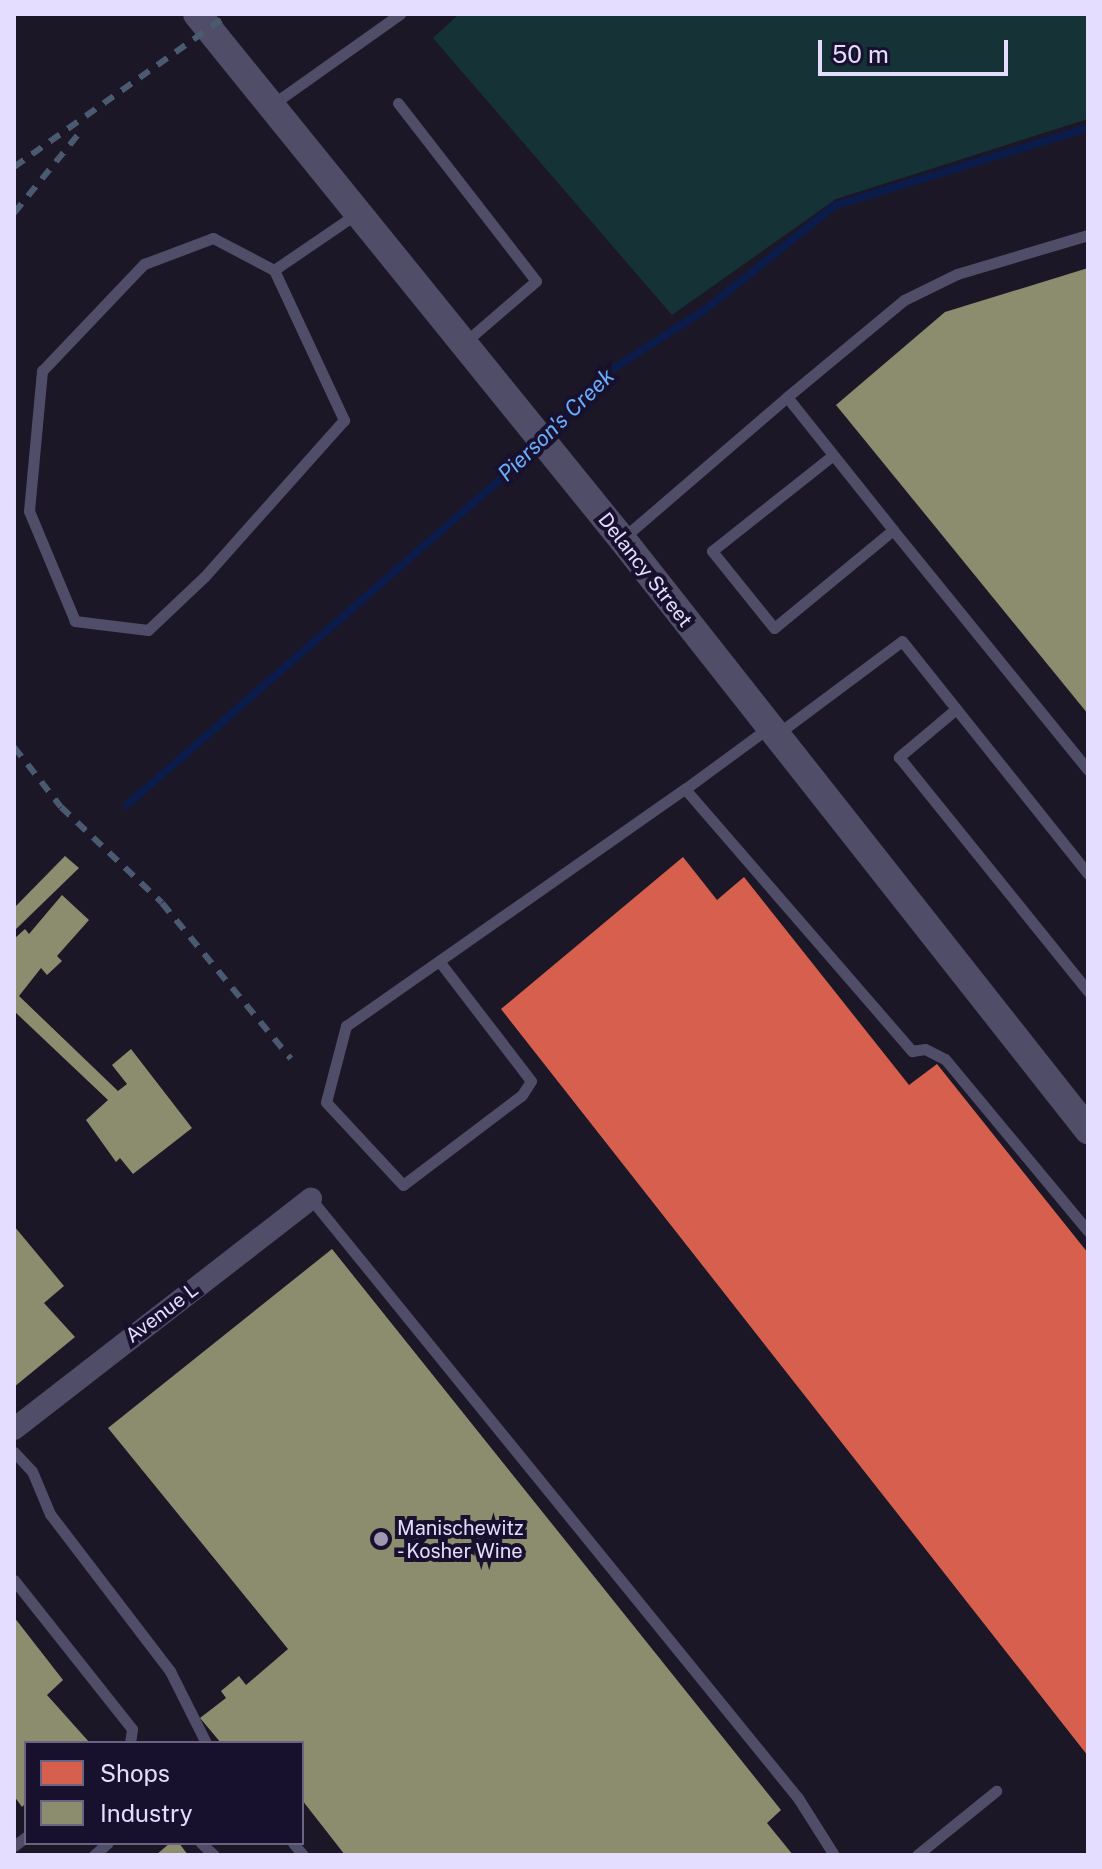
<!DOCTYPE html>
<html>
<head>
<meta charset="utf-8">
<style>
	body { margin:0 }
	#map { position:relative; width:1102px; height:1869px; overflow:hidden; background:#1c1727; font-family:"Public Sans",sans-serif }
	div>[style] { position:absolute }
	.green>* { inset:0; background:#153236 }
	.shops>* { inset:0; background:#d6604d }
	.industry>* { inset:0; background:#8c8c6e }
	.stream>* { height:8px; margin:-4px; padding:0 4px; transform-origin:4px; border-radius:4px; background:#0b1c4a }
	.service>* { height:11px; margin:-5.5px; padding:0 5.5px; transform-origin:5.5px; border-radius:5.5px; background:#504d68 }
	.minor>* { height:22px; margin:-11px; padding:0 11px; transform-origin:11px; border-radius:11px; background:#504d68 }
	.tertiary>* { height:28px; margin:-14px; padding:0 14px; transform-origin:14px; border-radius:14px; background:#504d68 }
	.rail>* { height:6px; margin-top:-3px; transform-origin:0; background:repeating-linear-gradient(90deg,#4a5b71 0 12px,transparent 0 22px) }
	.dots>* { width:22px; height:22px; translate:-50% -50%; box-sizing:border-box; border:4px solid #18112d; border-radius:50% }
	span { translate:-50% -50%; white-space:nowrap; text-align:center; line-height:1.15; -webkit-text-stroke:8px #18112d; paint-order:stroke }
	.street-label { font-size:20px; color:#e4ddff }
	.poi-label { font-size:20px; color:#e4ddff }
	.left { translate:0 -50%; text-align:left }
	.water-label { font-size:22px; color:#6baeff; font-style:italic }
	.frame { position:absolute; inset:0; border:16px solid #e4ddff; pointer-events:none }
	.legend { position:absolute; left:24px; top:1741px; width:280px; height:104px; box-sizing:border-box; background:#18112d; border:2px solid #6a6381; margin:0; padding:10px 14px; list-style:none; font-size:24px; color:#e4ddff }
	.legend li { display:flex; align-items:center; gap:16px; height:40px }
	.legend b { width:40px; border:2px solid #6a6381 }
	.scale { position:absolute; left:818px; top:40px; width:190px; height:36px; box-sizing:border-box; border:4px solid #e4ddff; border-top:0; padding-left:10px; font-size:24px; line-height:28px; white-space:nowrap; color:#e4ddff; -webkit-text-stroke:6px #18112d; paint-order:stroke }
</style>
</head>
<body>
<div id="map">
	<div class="green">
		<div style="clip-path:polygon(459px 14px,1088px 14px,1088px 119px,836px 199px,672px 315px,433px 38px)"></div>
	</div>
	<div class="shops">
		<div style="clip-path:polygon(683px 857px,717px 900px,744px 877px,909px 1085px,937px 1064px,1088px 1253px,1088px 1756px,501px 1009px)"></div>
	</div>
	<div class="industry">
		<div style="clip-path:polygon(1088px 268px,1088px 714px,836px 405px,945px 312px)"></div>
		<div style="clip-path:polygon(65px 856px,79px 868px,14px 931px,14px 908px)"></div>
		<div style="clip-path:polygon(62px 895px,89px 920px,57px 956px,62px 961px,47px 975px,41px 968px,19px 996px,118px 1091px,127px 1084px,112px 1065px,131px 1049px,192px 1128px,133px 1174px,120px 1158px,116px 1162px,86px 1120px,108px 1100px,14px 1011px,14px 939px,25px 929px,29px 934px)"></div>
		<div style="clip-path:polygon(14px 1226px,64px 1286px,44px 1303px,75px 1337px,14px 1387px)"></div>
		<div style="clip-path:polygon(332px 1249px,781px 1810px,767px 1823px,793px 1855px,345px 1855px,302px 1800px,302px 1743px,221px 1743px,200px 1718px,226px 1698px,221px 1691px,239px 1676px,246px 1685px,288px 1649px,108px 1428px)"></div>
		<div style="clip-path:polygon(14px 1617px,63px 1680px,47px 1695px,90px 1743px,26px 1743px,26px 1803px,22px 1807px,14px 1796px)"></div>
		<div style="clip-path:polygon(170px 1843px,179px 1843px,188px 1855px,156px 1855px)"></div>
	</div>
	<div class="stream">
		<div style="left:127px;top:805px;width:552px;rotate:-41.11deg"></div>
		<div style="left:543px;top:442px;width:96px;rotate:-47.1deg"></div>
		<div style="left:608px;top:372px;width:117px;rotate:-32.7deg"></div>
		<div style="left:706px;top:309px;width:164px;rotate:-38.8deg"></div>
		<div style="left:834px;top:206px;width:266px;rotate:-17.1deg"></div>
	</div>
	<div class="service">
		<div style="left:398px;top:103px;width:225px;rotate:52.2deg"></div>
		<div style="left:536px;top:281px;width:94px;rotate:139.3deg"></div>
		<div style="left:273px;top:104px;width:156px;rotate:-35.3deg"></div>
		<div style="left:274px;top:270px;width:166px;rotate:65deg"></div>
		<div style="left:344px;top:420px;width:210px;rotate:131.7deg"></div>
		<div style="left:204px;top:577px;width:77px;rotate:136.6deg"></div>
		<div style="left:148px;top:630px;width:74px;rotate:-173deg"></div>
		<div style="left:75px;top:621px;width:119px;rotate:-112.7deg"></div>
		<div style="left:29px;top:511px;width:141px;rotate:-84.7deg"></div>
		<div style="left:42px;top:371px;width:148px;rotate:-46.4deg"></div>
		<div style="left:144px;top:264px;width:74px;rotate:-20.6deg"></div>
		<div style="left:213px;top:238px;width:69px;rotate:27.7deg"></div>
		<div style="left:274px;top:270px;width:99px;rotate:-34.3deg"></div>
		<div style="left:787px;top:397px;width:152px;rotate:-39.7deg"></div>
		<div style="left:904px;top:300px;width:59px;rotate:-26.1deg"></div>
		<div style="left:957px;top:274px;width:137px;rotate:-16.6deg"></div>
		<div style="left:893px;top:530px;width:309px;rotate:50.9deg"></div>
		<div style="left:622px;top:539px;width:218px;rotate:-40.7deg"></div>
		<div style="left:787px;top:397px;width:170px;rotate:51.4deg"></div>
		<div style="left:893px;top:530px;width:154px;rotate:140.5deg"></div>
		<div style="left:774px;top:628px;width:99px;rotate:-128.8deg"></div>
		<div style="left:712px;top:551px;width:153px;rotate:-38.4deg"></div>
		<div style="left:956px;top:709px;width:75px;rotate:139.9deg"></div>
		<div style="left:899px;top:757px;width:301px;rotate:51.1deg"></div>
		<div style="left:776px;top:735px;width:157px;rotate:-36.7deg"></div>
		<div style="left:902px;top:641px;width:298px;rotate:51.4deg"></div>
		<div style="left:685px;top:789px;width:103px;rotate:-36.3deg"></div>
		<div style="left:439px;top:961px;width:151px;rotate:52.5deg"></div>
		<div style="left:531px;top:1081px;width:17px;rotate:123deg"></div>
		<div style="left:522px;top:1095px;width:149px;rotate:142.9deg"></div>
		<div style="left:403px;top:1185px;width:113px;rotate:-132.9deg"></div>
		<div style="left:326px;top:1102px;width:79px;rotate:-75.3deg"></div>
		<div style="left:346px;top:1026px;width:414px;rotate:-35deg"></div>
		<div style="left:685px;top:789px;width:347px;rotate:49.1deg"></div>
		<div style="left:912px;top:1051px;width:13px;rotate:-9deg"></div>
		<div style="left:925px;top:1049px;width:22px;rotate:27deg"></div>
		<div style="left:945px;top:1059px;width:224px;rotate:50.3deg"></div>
		<div style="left:311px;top:1199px;width:772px;rotate:50.89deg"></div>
		<div style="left:798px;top:1798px;width:67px;rotate:57.7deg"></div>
		<div style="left:14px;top:1452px;width:26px;rotate:47deg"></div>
		<div style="left:32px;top:1471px;width:47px;rotate:67.3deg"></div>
		<div style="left:50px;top:1514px;width:198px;rotate:52.6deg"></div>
		<div style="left:170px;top:1671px;width:80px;rotate:63.4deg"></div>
		<div style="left:14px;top:1580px;width:190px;rotate:51.6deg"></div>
		<div style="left:132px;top:1729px;width:14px;rotate:98deg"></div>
		<div style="left:201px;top:1843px;width:18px;rotate:43deg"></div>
		<div style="left:293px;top:1843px;width:16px;rotate:50deg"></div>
		<div style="left:14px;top:1846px;width:15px;rotate:-37deg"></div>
		<div style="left:94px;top:1855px;width:18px;rotate:-41deg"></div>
		<div style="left:917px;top:1855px;width:102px;rotate:-39deg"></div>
	</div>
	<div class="minor">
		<div style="left:14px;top:1429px;width:376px;rotate:-37.8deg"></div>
	</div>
	<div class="tertiary">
		<div style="left:197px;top:14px;width:675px;rotate:51.01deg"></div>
		<div style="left:622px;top:539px;width:753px;rotate:51.74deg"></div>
	</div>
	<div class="rail">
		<div style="left:14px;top:167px;width:264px;rotate:-35.4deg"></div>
		<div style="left:14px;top:213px;width:107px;rotate:-50.7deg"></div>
		<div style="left:14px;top:747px;width:76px;rotate:51.9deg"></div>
		<div style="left:61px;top:807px;width:139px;rotate:43.5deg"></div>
		<div style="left:162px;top:903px;width:202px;rotate:50.4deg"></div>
	</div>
	<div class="dots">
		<div style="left:381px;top:1539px;background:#9e98b3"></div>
	</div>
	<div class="street-label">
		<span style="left:645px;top:570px;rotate:52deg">Delancy Street</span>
		<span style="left:162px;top:1313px;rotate:-37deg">Avenue L</span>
	</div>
	<div class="poi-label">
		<span class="left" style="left:397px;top:1540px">Manischewitz<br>- Kosher Wine</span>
	</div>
	<div class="water-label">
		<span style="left:556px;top:425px;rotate:-44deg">Pierson's Creek</span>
	</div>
	<div class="frame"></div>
	<ul class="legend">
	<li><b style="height:22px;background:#d6604d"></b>Shops</li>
	<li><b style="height:22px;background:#8c8c6e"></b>Industry</li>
	</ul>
	<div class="scale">50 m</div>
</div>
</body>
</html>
